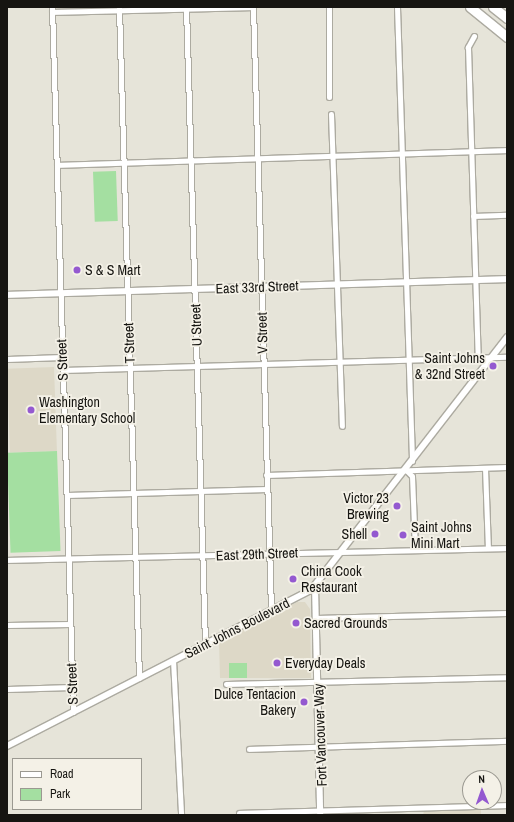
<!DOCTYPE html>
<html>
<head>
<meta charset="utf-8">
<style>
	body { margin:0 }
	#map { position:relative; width:514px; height:822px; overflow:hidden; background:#e6e4d9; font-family:"Archivo Narrow",sans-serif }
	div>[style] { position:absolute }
	.built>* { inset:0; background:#ddd8c7; transform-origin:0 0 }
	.green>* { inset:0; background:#a4dfa1; transform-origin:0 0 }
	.roads { filter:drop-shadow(1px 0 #acaaa0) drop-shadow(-1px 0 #acaaa0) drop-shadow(0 1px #acaaa0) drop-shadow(0 -1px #acaaa0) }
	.minor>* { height:5px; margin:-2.5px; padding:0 2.5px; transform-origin:2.5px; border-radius:2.5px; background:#fff }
	.tertiary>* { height:6px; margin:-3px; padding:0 3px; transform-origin:3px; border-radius:3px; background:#fff }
	.motorway>* { height:9px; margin:-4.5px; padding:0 4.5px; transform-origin:4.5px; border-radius:4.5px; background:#fff }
	.dots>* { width:11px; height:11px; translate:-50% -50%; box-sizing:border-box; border:2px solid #f4f1e7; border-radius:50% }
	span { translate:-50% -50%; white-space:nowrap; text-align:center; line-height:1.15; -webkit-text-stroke:3.5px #f4f1e7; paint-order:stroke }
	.poi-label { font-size:14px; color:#161511 }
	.left { translate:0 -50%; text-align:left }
	.right { translate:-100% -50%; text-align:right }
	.street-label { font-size:14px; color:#161511 }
	.frame { position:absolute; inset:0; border:8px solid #161511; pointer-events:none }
	.legend { position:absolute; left:12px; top:758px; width:130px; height:52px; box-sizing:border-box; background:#f4f1e7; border:1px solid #9b9991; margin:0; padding:5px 7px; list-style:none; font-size:12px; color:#161511 }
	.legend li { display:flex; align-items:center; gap:8px; height:20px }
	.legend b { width:20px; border:1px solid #9b9991 }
	.north { position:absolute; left:462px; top:770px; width:40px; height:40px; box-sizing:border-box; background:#f4f1e7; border:1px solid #9b9991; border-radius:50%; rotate:358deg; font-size:11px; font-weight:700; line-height:16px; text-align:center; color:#161511 }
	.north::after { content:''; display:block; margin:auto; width:14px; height:18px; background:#9459d0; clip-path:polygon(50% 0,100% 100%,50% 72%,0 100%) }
</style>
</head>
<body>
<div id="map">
	<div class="built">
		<div style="left:54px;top:367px;width:84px;height:47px;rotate:88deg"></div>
		<div style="clip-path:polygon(297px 602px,305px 602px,310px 609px,311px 678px,220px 678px,219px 642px)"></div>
		<div style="clip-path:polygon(481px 809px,481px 815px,423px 815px,424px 811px)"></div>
	</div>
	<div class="green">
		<div style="left:116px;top:171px;width:50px;height:23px;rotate:88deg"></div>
		<div style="left:57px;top:451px;width:100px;height:50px;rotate:88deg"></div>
		<div style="left:229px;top:663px;width:18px;height:15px"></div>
	</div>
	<div class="roads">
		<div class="minor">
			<div style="left:52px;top:7px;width:705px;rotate:88.29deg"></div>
			<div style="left:186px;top:7px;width:637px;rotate:88.29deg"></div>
			<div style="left:397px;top:7px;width:454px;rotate:88.1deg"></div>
			<div style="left:119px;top:8px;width:670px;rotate:88.29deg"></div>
			<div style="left:52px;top:12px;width:201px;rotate:-1.4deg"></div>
			<div style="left:253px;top:7px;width:603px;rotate:88.29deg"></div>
			<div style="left:474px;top:36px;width:13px;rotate:119deg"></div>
			<div style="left:468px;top:47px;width:310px;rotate:88.2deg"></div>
			<div style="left:329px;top:97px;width:90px;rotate:-90deg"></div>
			<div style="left:331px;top:114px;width:312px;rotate:88deg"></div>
			<div style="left:57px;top:165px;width:450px;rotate:-1.9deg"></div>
			<div style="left:473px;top:216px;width:34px;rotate:-2deg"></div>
			<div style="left:7px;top:359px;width:55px;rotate:-2.1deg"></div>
			<div style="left:63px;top:370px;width:444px;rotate:-1.7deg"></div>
			<div style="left:485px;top:468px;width:80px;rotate:87.9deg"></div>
			<div style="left:406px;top:470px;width:8px;rotate:45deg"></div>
			<div style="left:412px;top:476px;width:74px;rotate:87.7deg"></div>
			<div style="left:266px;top:475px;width:241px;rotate:-1.9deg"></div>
			<div style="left:67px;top:495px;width:200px;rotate:-1.7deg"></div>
			<div style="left:7px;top:560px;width:500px;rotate:-1.37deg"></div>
			<div style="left:316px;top:618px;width:191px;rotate:-1.5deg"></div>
			<div style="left:7px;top:625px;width:63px;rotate:-0.9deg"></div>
			<div style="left:173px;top:660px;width:155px;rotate:87deg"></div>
			<div style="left:226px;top:684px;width:281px;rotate:-1.4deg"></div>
			<div style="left:7px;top:689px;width:65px;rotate:-1.8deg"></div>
			<div style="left:249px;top:749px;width:258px;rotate:-1.8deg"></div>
			<div style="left:239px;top:813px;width:268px;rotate:-1.7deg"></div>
		</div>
		<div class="tertiary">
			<div style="left:7px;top:295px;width:500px;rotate:-1.83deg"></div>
			<div style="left:315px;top:586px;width:229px;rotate:88.7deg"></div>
			<div style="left:7px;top:746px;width:342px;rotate:-27.2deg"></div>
			<div style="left:311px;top:590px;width:320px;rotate:-52.2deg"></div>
		</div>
		<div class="motorway">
			<div style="left:470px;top:7px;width:48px;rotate:39deg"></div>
			<div style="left:493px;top:7px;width:18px;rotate:38deg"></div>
		</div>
	</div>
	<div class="dots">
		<div style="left:77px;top:270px;background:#9459d0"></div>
		<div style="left:493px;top:366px;background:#9459d0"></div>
		<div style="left:31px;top:410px;background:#9459d0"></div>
		<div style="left:397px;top:506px;background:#9459d0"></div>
		<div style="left:375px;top:534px;background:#9459d0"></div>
		<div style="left:403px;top:535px;background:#9459d0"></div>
		<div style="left:293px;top:579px;background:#9459d0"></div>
		<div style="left:296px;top:623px;background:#9459d0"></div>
		<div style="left:277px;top:663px;background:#9459d0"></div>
		<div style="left:304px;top:702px;background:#9459d0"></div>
	</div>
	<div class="poi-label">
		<span class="left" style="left:85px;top:270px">S &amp; S Mart</span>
		<span class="right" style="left:485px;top:366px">Saint Johns<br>&amp; 32nd Street</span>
		<span class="left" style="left:39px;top:410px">Washington<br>Elementary School</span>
		<span class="right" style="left:389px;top:506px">Victor 23<br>Brewing</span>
		<span class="left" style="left:411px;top:535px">Saint Johns<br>Mini Mart</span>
		<span class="right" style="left:367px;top:534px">Shell</span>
		<span class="left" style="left:301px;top:579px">China Cook<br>Restaurant</span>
		<span class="left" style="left:304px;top:623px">Sacred Grounds</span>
		<span class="left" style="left:285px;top:663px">Everyday Deals</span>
		<span class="right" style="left:296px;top:702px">Dulce Tentacion<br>Bakery</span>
	</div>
	<div class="street-label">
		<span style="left:257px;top:287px;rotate:-2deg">East 33rd Street</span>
		<span style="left:196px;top:325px;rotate:-92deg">U Street</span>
		<span style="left:262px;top:333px;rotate:-91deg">V Street</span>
		<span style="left:129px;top:343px;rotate:-92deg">T Street</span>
		<span style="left:62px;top:360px;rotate:-92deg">S Street</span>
		<span style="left:257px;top:554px;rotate:-2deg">East 29th Street</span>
		<span style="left:237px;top:628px;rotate:-27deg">Saint Johns Boulevard</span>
		<span style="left:72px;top:684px;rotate:-92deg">S Street</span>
		<span style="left:320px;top:735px;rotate:-92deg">Fort Vancouver Way</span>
	</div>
	<div class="frame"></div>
	<ul class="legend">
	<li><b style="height:5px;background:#fff"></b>Road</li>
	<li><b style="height:11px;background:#a4dfa1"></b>Park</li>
	</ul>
	<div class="north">N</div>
</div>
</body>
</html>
